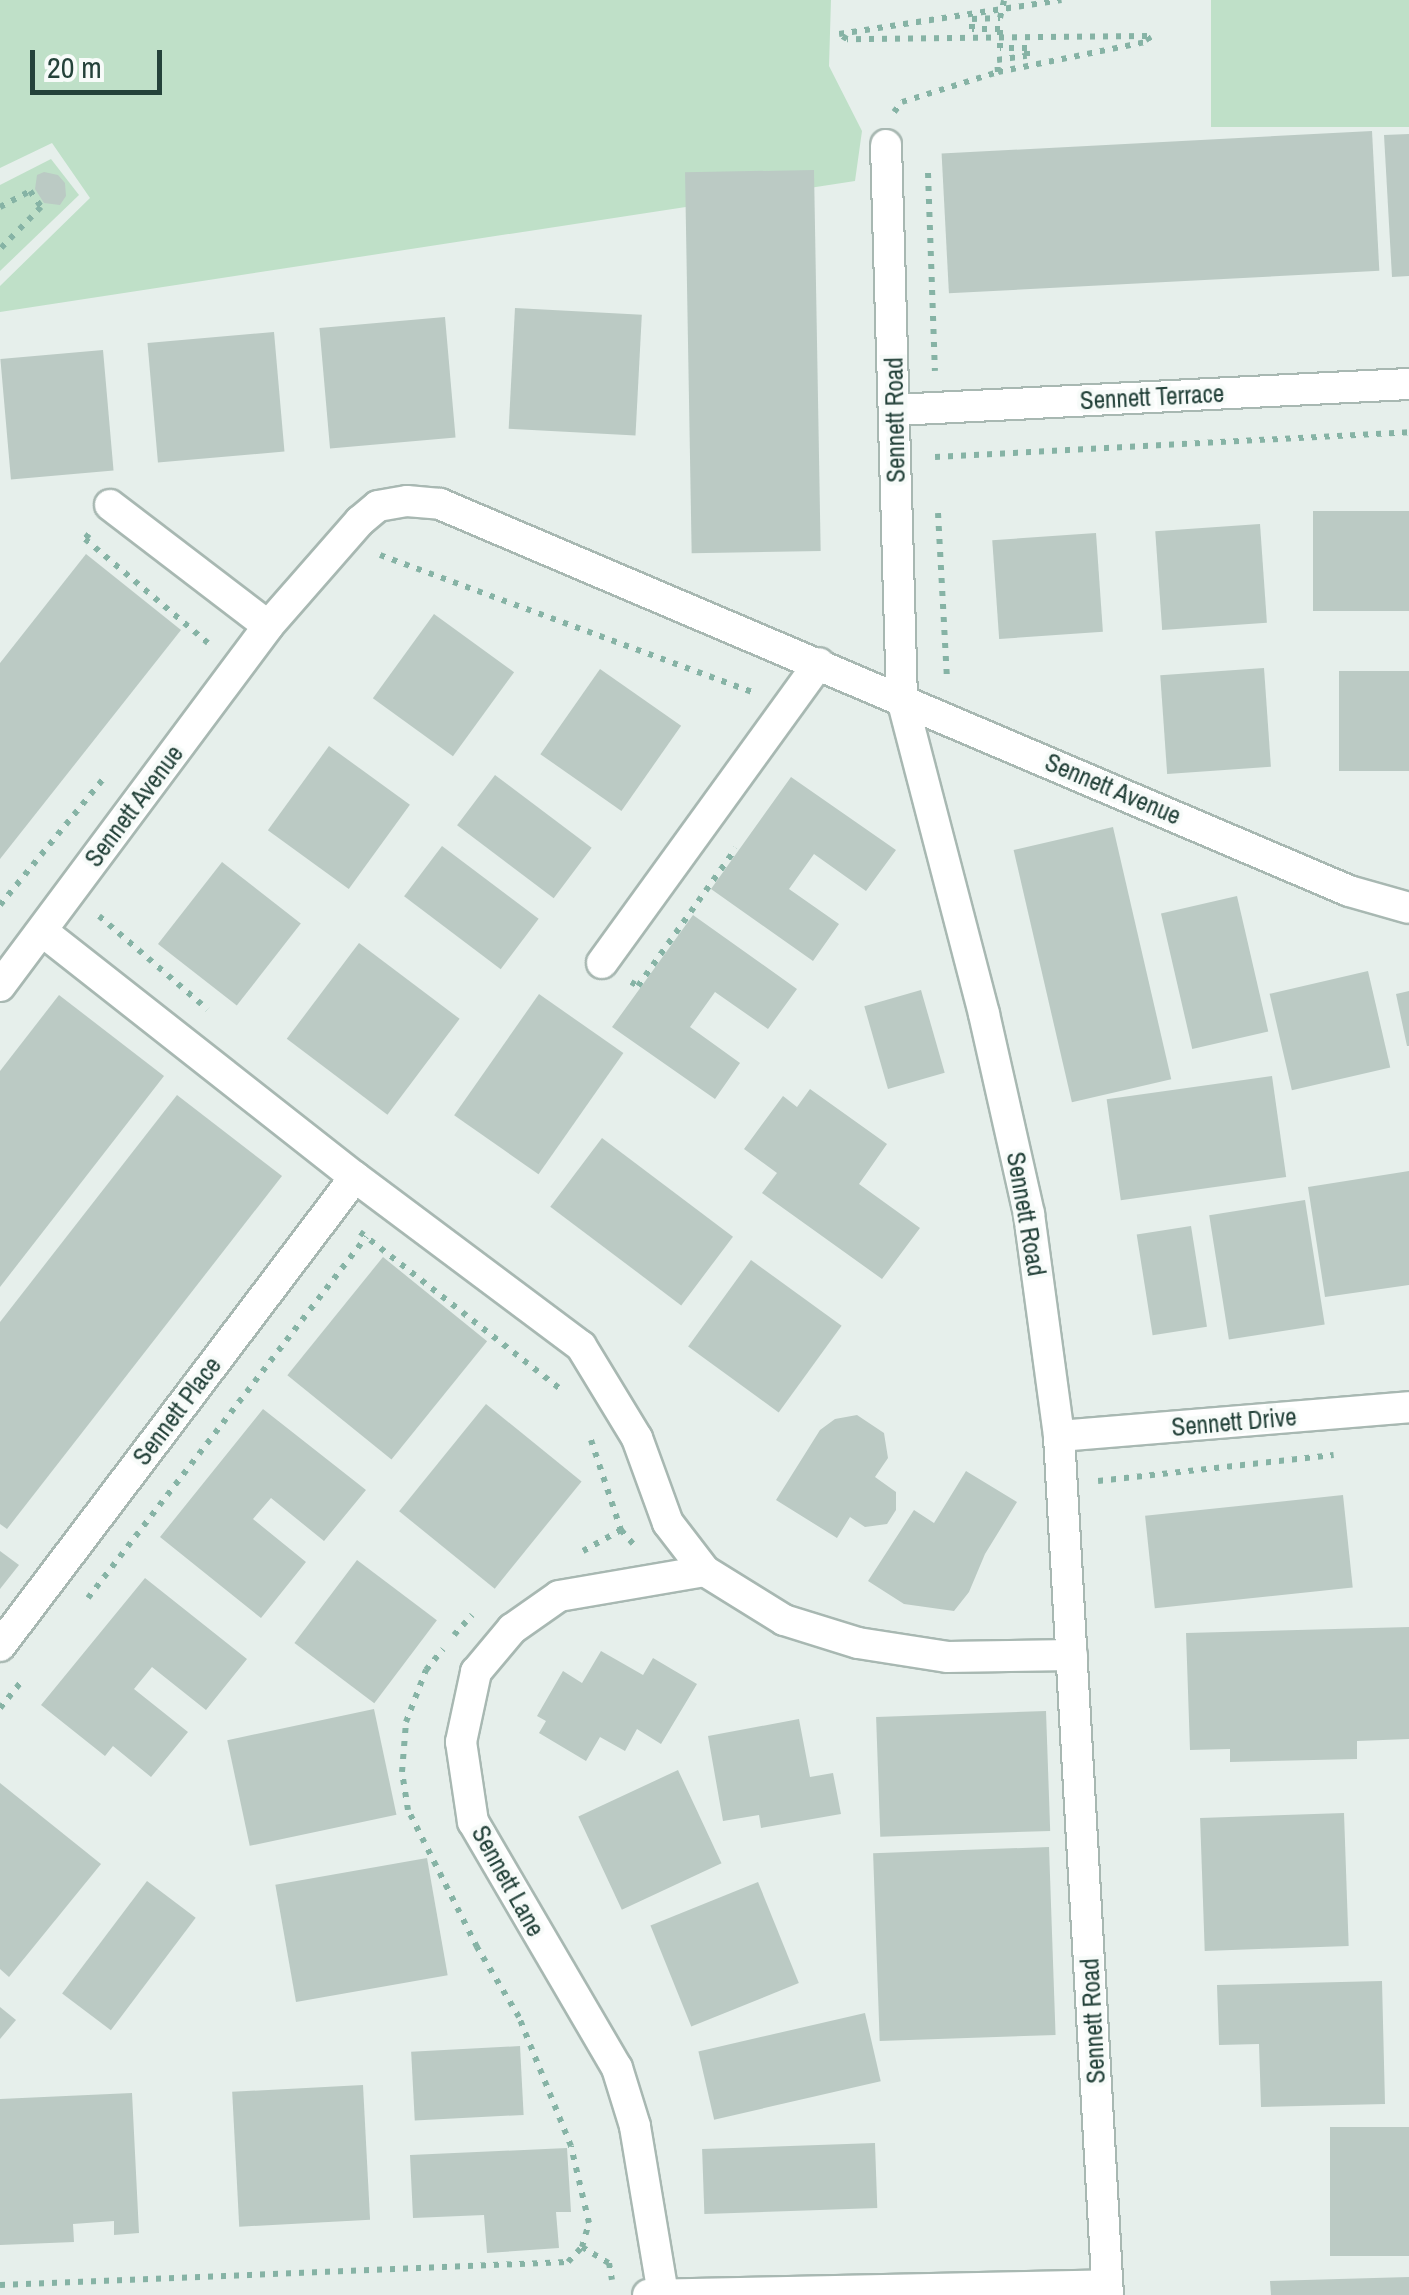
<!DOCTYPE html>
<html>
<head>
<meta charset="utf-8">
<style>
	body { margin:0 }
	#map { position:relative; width:1409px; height:2295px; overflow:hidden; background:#e6efeb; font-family:"Archivo Narrow",sans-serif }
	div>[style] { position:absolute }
	.green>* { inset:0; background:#bfe0c8; transform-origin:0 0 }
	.building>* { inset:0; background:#bbcac4; transform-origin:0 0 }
	.path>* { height:6px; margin-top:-3px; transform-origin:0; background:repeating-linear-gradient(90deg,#86b3a5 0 5px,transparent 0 13px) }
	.roads { filter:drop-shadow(2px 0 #a8b8b2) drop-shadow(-2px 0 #a8b8b2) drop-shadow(0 2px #a8b8b2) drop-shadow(0 -2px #a8b8b2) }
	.minor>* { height:30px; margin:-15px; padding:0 15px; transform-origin:15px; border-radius:15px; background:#fff }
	span { translate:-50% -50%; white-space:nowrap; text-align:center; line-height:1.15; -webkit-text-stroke:8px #f7fbf9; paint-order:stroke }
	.street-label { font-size:25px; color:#24423a }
	.scale { position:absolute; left:30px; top:50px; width:132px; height:45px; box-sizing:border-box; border:5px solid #24423a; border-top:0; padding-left:12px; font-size:30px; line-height:35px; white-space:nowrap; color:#24423a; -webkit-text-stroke:8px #f7fbf9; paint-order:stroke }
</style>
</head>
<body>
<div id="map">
	<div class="green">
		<div style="clip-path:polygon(0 0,831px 0,829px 66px,862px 131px,855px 181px,0 312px,0 286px,90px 198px,52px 143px,0 168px)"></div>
		<div style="left:1211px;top:0;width:198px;height:127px"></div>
		<div style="clip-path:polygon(51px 159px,79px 195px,0 271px,0 185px)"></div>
	</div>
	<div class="building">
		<div style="left:1372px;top:131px;width:140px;height:431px;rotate:87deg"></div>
		<div style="clip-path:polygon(1409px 134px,1409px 276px,1392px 277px,1384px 135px)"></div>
		<div style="left:814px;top:170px;width:381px;height:129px;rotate:89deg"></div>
		<div style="clip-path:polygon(44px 172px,58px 175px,65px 183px,66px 196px,60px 205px,44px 203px,35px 189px,37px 175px)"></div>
		<div style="left:515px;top:308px;width:127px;height:121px;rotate:3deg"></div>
		<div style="left:445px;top:317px;width:121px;height:126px;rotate:85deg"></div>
		<div style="left:274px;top:332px;width:120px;height:127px;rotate:85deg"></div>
		<div style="left:103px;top:350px;width:121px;height:103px;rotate:85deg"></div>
		<div style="left:1409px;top:511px;width:100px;height:96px;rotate:90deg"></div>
		<div style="left:1260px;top:524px;width:99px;height:105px;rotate:86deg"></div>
		<div style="left:1096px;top:533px;width:99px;height:104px;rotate:86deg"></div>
		<div style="clip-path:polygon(86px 554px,181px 630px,0 859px,0 663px)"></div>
		<div style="left:434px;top:614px;width:99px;height:104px;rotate:36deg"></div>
		<div style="left:1264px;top:668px;width:99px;height:104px;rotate:86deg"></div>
		<div style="left:600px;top:669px;width:99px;height:104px;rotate:35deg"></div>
		<div style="left:1409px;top:671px;width:100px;height:70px;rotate:90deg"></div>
		<div style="left:329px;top:746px;width:100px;height:104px;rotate:36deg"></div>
		<div style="left:495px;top:775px;width:121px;height:63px;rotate:37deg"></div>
		<div style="clip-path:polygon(791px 777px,896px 850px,866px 891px,814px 854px,789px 889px,839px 924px,813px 961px,711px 889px)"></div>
		<div style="left:1113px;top:827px;width:259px;height:102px;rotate:77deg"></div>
		<div style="left:442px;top:846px;width:121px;height:63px;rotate:37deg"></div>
		<div style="left:222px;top:862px;width:100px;height:104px;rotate:38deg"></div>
		<div style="left:1237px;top:896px;width:139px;height:78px;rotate:77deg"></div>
		<div style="clip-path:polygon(693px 915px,797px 989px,768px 1029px,715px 992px,690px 1027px,740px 1063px,715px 1099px,612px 1027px)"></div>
		<div style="left:359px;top:943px;width:126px;height:120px;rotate:37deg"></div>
		<div style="left:1368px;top:971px;width:99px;height:101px;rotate:77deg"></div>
		<div style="left:921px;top:990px;width:86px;height:59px;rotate:74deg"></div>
		<div style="clip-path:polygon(1409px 991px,1409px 1046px,1407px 1046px,1396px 994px)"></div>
		<div style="left:539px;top:994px;width:103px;height:148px;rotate:35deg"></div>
		<div style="clip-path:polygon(59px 995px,164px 1076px,0 1287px,0 1071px)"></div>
		<div style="left:1272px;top:1076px;width:102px;height:167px;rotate:82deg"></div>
		<div style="clip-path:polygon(810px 1089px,887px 1144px,859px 1184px,920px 1228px,882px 1279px,762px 1193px,777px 1173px,744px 1149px,783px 1096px,797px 1107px)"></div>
		<div style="clip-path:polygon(177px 1095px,282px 1176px,7px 1529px,0 1524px,0 1322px)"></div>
		<div style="left:602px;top:1138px;width:164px;height:86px;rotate:37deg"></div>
		<div style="clip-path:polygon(1409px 1171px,1409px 1285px,1325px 1297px,1308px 1187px)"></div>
		<div style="left:1305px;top:1200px;width:126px;height:97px;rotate:81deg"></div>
		<div style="left:1191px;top:1226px;width:102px;height:55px;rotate:81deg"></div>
		<div style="left:383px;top:1257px;width:134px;height:152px;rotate:39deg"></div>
		<div style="left:751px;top:1260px;width:112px;height:107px;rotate:36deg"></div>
		<div style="left:486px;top:1404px;width:123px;height:138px;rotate:39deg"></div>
		<div style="clip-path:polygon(263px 1409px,366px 1490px,324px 1541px,271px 1498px,253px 1519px,306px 1562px,261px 1618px,160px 1537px)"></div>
		<div style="clip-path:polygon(857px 1415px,884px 1433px,888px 1458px,875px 1477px,896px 1492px,896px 1510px,887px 1524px,865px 1527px,850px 1517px,837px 1538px,776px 1500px,820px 1430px,835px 1419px)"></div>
		<div style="clip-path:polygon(966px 1471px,1017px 1502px,985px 1554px,969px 1592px,954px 1611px,904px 1604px,868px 1581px,914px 1510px,934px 1523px)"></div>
		<div style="left:1343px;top:1495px;width:93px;height:199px;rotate:84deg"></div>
		<div style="clip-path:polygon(0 1551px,19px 1565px,0 1589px)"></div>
		<div style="left:357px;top:1560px;width:100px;height:104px;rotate:37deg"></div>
		<div style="clip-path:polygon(145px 1578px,247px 1659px,206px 1710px,152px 1667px,134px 1689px,188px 1732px,151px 1777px,113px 1746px,105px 1756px,41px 1705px)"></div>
		<div style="clip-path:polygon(1409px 1627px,1409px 1739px,1357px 1741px,1357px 1759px,1230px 1762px,1230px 1749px,1190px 1750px,1186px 1633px)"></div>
		<div style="clip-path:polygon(601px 1651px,643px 1675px,653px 1658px,697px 1684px,661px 1744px,637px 1729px,625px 1751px,600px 1737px,586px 1761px,539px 1733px,546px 1721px,537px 1716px,563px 1671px,582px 1683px)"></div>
		<div style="left:374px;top:1709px;width:108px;height:150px;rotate:78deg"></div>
		<div style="left:1046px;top:1711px;width:120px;height:170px;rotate:88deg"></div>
		<div style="clip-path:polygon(799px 1719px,810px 1777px,833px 1773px,841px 1814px,761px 1828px,759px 1815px,723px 1821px,708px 1736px)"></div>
		<div style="left:678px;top:1770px;width:103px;height:110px;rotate:65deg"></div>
		<div style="clip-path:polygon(0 1783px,101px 1864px,9px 1977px,0 1969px)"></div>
		<div style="left:1344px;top:1813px;width:133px;height:144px;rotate:88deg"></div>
		<div style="left:1049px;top:1847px;width:188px;height:176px;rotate:88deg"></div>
		<div style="left:427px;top:1858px;width:119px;height:154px;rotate:80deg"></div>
		<div style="left:147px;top:1881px;width:61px;height:141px;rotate:37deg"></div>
		<div style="left:758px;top:1882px;width:109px;height:116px;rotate:68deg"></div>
		<div style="clip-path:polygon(1382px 1981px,1385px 2104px,1261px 2107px,1259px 2044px,1219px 2045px,1217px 1985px)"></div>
		<div style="clip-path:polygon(0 2007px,16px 2020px,0 2039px)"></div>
		<div style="left:865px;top:2013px;width:70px;height:171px;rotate:77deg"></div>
		<div style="left:520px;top:2046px;width:69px;height:109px;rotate:87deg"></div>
		<div style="left:363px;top:2085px;width:135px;height:131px;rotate:87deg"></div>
		<div style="clip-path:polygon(132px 2093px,139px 2233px,114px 2235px,114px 2221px,73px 2224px,74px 2242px,0 2245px,0 2099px)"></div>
		<div style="left:1409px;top:2127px;width:129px;height:79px;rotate:90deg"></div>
		<div style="left:875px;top:2143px;width:65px;height:173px;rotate:88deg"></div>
		<div style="clip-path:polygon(567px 2148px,571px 2212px,556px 2212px,559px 2248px,487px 2253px,484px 2215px,413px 2218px,410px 2155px)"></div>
		<div style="clip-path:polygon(1409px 2277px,1409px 2295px,1271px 2295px,1270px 2281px)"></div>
	</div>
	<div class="path">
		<div style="left:998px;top:72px;width:12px;rotate:-95deg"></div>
		<div style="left:997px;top:60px;width:30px;rotate:-8deg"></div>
		<div style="left:1027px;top:56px;width:8px;rotate:-90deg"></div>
		<div style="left:1027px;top:48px;width:27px;rotate:180deg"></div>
		<div style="left:1000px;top:48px;width:19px;rotate:-90deg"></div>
		<div style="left:1000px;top:29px;width:28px;rotate:180deg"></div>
		<div style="left:972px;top:29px;width:10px;rotate:-90deg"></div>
		<div style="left:972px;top:19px;width:28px;rotate:-2deg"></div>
		<div style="left:1000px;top:18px;width:18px;rotate:-77deg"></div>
		<div style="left:894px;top:112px;width:13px;rotate:-51deg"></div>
		<div style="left:902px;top:102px;width:101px;rotate:-17.4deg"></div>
		<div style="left:998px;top:72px;width:155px;rotate:-11.5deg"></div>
		<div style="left:1150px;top:41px;width:6px;rotate:-121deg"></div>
		<div style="left:1147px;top:36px;width:300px;rotate:179.4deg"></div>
		<div style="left:847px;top:39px;width:9px;rotate:-148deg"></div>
		<div style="left:839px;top:34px;width:225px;rotate:-8.7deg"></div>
		<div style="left:928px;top:173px;width:198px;rotate:88deg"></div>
		<div style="left:0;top:207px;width:34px;rotate:-28deg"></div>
		<div style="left:30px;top:191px;width:19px;rotate:55deg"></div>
		<div style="left:41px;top:207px;width:59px;rotate:134.3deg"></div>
		<div style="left:935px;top:457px;width:475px;rotate:-3deg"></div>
		<div style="left:938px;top:513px;width:167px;rotate:86.9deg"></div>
		<div style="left:89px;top:534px;width:6px;rotate:129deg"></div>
		<div style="left:85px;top:539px;width:161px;rotate:40.2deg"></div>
		<div style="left:380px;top:555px;width:397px;rotate:20.2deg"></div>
		<div style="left:0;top:905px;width:164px;rotate:-50.7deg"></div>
		<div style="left:99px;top:916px;width:143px;rotate:40.7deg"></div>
		<div style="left:631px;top:982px;width:8px;rotate:30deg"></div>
		<div style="left:638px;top:986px;width:169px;rotate:-54.6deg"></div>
		<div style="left:360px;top:1232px;width:258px;rotate:38.1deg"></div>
		<div style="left:591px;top:1440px;width:95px;rotate:71.6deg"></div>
		<div style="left:621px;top:1530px;width:23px;rotate:49deg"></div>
		<div style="left:1098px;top:1481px;width:237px;rotate:-6.3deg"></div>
		<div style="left:583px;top:1551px;width:43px;rotate:-28.9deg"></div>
		<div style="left:88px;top:1598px;width:456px;rotate:-52.4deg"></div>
		<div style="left:454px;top:1635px;width:27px;rotate:-48deg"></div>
		<div style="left:0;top:1708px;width:38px;rotate:-51deg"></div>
		<div style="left:582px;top:2247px;width:31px;rotate:31deg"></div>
		<div style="left:609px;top:2263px;width:17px;rotate:80deg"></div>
		<div style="left:0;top:2285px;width:568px;rotate:-2.32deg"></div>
		<div style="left:568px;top:2262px;width:21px;rotate:-47deg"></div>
		<div style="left:582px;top:2247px;width:25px;rotate:-74deg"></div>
		<div style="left:589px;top:2223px;width:79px;rotate:-103.2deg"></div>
		<div style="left:571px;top:2146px;width:139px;rotate:-112deg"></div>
		<div style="left:519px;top:2017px;width:82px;rotate:-121deg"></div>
		<div style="left:477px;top:1947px;width:153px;rotate:-116.7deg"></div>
		<div style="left:408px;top:1810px;width:38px;rotate:-99deg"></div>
		<div style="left:402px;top:1772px;width:50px;rotate:-85.4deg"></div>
		<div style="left:406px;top:1722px;width:56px;rotate:-69deg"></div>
		<div style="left:426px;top:1670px;width:27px;rotate:-51deg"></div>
	</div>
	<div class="roads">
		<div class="minor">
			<div style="left:886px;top:145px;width:554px;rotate:88.35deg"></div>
			<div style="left:902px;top:699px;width:325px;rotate:75.4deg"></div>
			<div style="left:984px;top:1014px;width:205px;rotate:77.3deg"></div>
			<div style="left:1029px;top:1214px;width:224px;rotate:82.3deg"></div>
			<div style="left:1059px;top:1436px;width:860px;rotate:86.74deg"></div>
			<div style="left:895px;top:410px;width:515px;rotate:-2.9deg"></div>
			<div style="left:110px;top:505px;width:199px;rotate:37.4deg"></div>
			<div style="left:42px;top:931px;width:398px;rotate:38.2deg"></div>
			<div style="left:355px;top:1177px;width:282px;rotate:36.8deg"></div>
			<div style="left:581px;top:1346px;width:108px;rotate:58.7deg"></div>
			<div style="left:637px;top:1438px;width:90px;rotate:70deg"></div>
			<div style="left:668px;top:1523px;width:61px;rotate:52.4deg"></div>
			<div style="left:602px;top:963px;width:370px;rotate:-54.1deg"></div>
			<div style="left:0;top:986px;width:449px;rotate:-53.3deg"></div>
			<div style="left:268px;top:626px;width:140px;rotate:-48.8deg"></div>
			<div style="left:360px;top:521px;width:23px;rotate:-40deg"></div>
			<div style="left:378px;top:506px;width:29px;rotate:-10deg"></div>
			<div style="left:407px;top:501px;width:33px;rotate:5deg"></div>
			<div style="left:440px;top:504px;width:988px;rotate:23.06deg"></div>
			<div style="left:1349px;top:891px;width:62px;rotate:15.8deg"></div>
			<div style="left:1059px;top:1436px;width:351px;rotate:-4.7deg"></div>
			<div style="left:0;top:1646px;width:588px;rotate:-52.88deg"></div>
			<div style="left:663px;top:2294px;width:170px;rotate:-99.5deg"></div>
			<div style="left:635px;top:2126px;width:61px;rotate:-107.2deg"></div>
			<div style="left:617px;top:2068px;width:285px;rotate:-120.3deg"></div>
			<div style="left:473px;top:1822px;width:81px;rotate:-98.5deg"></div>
			<div style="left:461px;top:1742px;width:72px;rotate:-77.9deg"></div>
			<div style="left:476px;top:1672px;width:56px;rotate:-50.1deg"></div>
			<div style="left:512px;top:1629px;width:57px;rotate:-35.1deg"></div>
			<div style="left:559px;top:1596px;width:148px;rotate:-9.7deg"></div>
			<div style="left:705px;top:1571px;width:93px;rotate:31.8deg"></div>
			<div style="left:784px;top:1620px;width:77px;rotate:17.3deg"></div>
			<div style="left:858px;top:1643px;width:90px;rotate:8.9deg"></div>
			<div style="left:947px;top:1657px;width:125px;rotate:-0.9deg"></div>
			<div style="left:648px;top:2295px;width:459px;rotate:-1.2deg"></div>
		</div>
	</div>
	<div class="street-label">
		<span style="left:1152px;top:397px;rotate:-3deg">Sennett Terrace</span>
		<span style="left:895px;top:420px;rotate:-91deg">Sennett Road</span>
		<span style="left:1113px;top:789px;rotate:23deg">Sennett Avenue</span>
		<span style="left:134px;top:806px;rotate:-53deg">Sennett Avenue</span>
		<span style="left:1026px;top:1214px;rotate:80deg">Sennett Road</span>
		<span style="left:177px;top:1411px;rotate:-53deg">Sennett Place</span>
		<span style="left:1234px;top:1422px;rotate:-5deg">Sennett Drive</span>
		<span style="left:508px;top:1881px;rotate:61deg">Sennett Lane</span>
		<span style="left:1093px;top:2021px;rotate:-93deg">Sennett Road</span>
	</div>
	<div class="scale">20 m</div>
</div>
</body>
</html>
